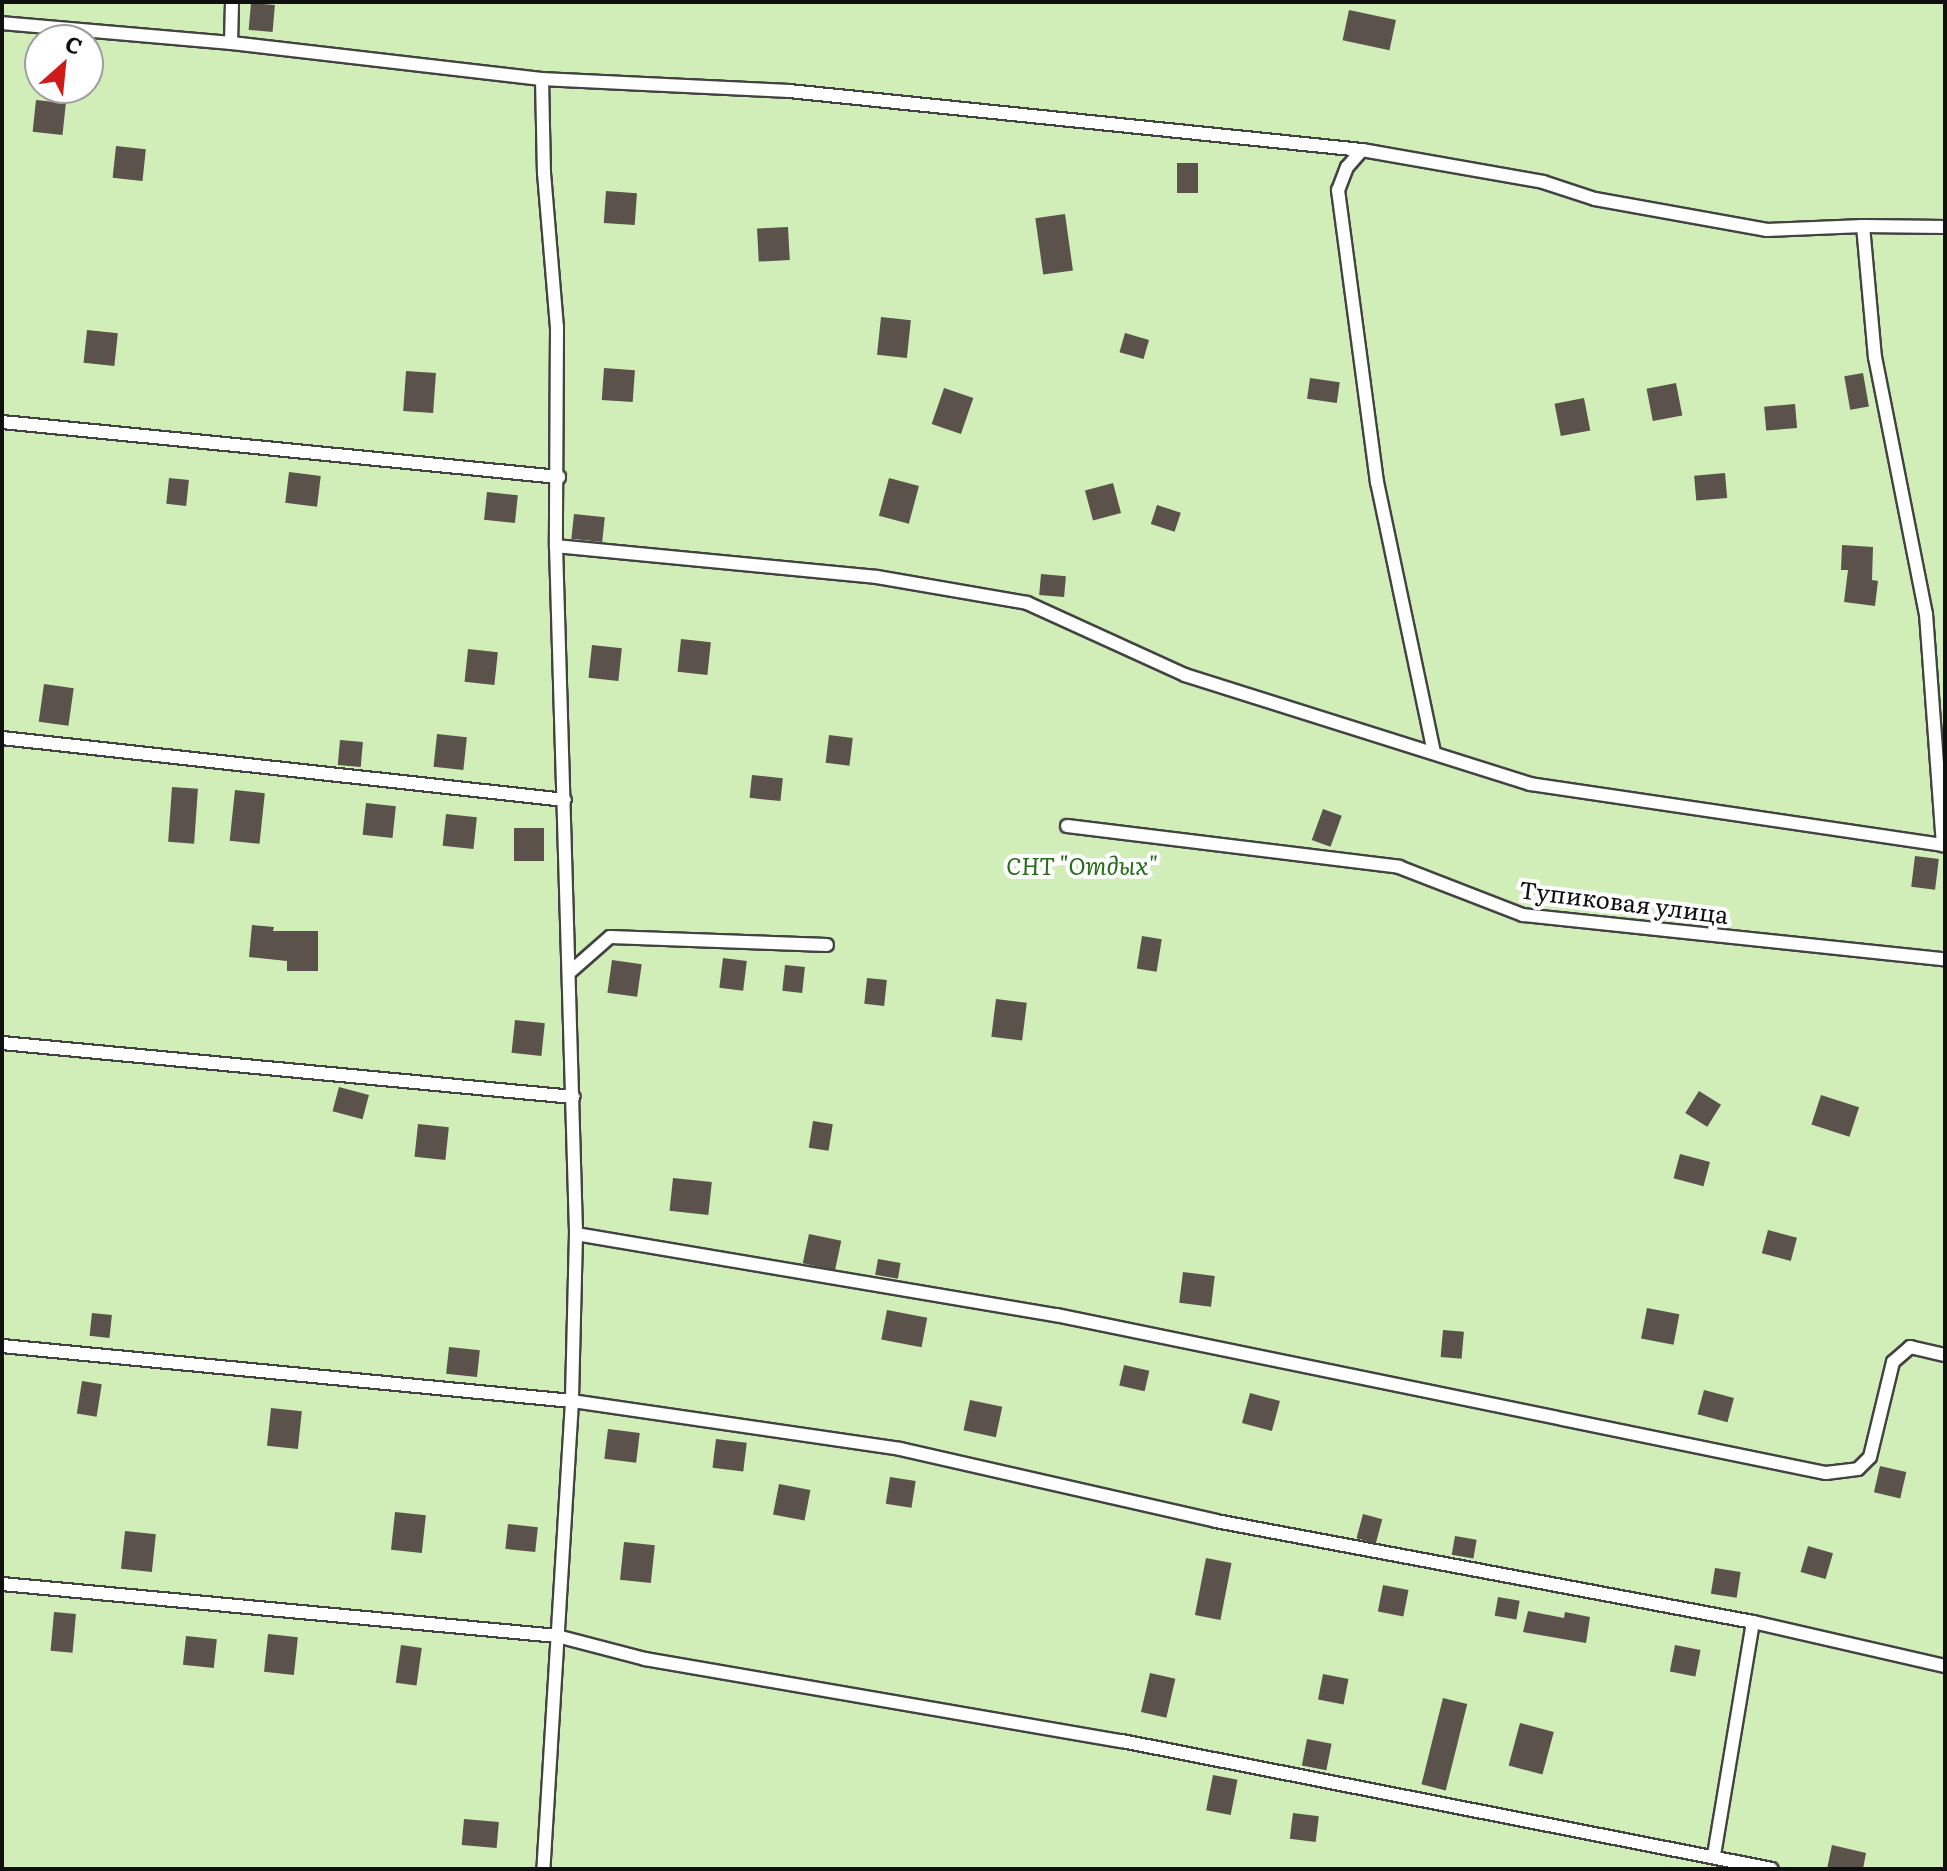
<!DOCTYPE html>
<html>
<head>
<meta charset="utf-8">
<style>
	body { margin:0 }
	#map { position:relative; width:1947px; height:1871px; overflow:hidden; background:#fffdf3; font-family:Literata,serif }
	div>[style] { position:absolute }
	.green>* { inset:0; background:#d1eeb8 }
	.building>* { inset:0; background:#5a524b; transform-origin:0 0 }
	.roads { filter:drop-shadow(2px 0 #434343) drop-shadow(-2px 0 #434343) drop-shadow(0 2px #434343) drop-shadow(0 -2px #434343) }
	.lane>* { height:12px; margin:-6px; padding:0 6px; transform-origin:6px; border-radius:6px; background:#fff }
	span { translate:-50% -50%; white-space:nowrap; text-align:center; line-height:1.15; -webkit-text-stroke:8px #fff; paint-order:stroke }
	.park-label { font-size:24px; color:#266f19; font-style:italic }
	.street-label { font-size:24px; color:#101010 }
	.frame { position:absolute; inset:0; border:4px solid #101010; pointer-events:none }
	.north { position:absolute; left:24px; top:24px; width:80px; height:80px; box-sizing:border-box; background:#fff; border:2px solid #9f9f9f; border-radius:50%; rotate:27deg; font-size:22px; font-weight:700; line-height:32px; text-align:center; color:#101010 }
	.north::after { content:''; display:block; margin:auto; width:28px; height:36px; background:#cf1a1a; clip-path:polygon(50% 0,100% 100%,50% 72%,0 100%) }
</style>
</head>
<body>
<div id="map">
	<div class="green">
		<div style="clip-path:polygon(evenodd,2px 2px,1945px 2px,1945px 1869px,2px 1869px,2px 2px,40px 40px,88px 40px,88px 88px,40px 88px,40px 40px)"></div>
	</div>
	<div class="building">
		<div style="left:251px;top:3px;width:24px;height:27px;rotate:5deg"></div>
		<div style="left:1349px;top:10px;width:48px;height:31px;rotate:12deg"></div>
		<div style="left:36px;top:100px;width:30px;height:32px;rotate:6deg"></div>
		<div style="left:116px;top:146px;width:30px;height:32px;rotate:6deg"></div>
		<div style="left:1177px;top:163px;width:21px;height:30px"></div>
		<div style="left:606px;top:191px;width:31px;height:32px;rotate:4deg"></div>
		<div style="left:1065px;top:214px;width:57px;height:30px;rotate:82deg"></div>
		<div style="left:788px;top:227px;width:33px;height:31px;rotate:87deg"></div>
		<div style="left:881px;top:317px;width:30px;height:38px;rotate:6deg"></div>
		<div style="left:87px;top:330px;width:31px;height:33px;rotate:6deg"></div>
		<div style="left:1125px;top:333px;width:25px;height:20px;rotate:16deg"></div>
		<div style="left:604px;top:368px;width:31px;height:32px;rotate:4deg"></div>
		<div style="left:406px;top:371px;width:30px;height:40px;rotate:4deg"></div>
		<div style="left:1863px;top:373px;width:34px;height:19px;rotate:80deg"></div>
		<div style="left:1310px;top:378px;width:30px;height:21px;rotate:8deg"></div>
		<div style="left:1676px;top:383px;width:33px;height:30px;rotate:79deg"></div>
		<div style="left:944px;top:388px;width:31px;height:38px;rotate:19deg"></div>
		<div style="left:1584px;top:398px;width:33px;height:30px;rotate:79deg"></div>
		<div style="left:1795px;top:404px;width:24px;height:31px;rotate:85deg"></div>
		<div style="left:289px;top:472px;width:32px;height:31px;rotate:7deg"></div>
		<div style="left:1725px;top:473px;width:25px;height:31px;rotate:85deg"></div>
		<div style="left:169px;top:478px;width:20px;height:26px;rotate:6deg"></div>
		<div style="left:889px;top:478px;width:31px;height:39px;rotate:15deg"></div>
		<div style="left:1113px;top:483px;width:31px;height:29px;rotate:75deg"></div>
		<div style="left:487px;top:492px;width:31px;height:28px;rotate:6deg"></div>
		<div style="left:1157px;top:505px;width:25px;height:20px;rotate:18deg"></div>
		<div style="left:574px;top:514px;width:31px;height:25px;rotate:6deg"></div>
		<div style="clip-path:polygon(1842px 545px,1873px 547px,1872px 580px,1878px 581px,1875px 606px,1844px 602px,1848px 570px,1841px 570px)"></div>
		<div style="left:1041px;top:574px;width:25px;height:21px;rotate:5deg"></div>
		<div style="left:681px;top:639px;width:30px;height:33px;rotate:6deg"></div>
		<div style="left:592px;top:645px;width:30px;height:33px;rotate:6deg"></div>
		<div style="left:468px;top:649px;width:30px;height:33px;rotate:6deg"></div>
		<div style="left:44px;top:684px;width:30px;height:38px;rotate:8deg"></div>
		<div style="left:437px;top:734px;width:30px;height:33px;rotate:6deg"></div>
		<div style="left:829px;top:735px;width:24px;height:28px;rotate:7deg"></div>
		<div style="left:340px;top:740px;width:23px;height:25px;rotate:5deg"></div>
		<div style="left:752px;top:775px;width:31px;height:23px;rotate:6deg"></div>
		<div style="left:172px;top:787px;width:26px;height:55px;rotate:4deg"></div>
		<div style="left:235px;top:790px;width:30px;height:51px;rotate:6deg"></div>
		<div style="left:366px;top:803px;width:30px;height:32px;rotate:6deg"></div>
		<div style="left:1323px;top:809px;width:20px;height:33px;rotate:20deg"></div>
		<div style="left:446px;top:814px;width:31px;height:32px;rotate:6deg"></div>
		<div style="left:514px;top:828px;width:30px;height:33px"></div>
		<div style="left:1915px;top:856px;width:24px;height:31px;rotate:7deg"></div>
		<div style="clip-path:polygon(252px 925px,274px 927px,273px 931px,318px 931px,318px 971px,287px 971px,287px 961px,249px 957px)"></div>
		<div style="left:1142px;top:936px;width:20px;height:33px;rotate:9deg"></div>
		<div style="left:723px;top:958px;width:24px;height:30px;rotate:7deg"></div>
		<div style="left:612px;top:960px;width:30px;height:33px;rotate:8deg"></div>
		<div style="left:785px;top:965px;width:20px;height:26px;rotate:6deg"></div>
		<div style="left:867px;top:978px;width:20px;height:26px;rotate:6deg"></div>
		<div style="left:996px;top:999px;width:31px;height:38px;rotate:7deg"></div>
		<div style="left:515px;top:1020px;width:30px;height:33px;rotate:6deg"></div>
		<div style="left:339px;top:1087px;width:31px;height:25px;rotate:15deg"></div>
		<div style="left:1699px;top:1091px;width:26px;height:26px;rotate:32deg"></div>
		<div style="left:1821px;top:1095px;width:40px;height:31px;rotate:18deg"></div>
		<div style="left:813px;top:1121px;width:20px;height:27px;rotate:9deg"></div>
		<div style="left:418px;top:1124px;width:31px;height:33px;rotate:6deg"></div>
		<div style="left:1680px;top:1154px;width:31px;height:25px;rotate:15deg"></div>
		<div style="left:673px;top:1178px;width:39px;height:33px;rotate:6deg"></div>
		<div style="left:1768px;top:1230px;width:30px;height:24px;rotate:15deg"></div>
		<div style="left:809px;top:1234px;width:33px;height:30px;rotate:12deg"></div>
		<div style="left:878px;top:1259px;width:23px;height:16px;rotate:10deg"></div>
		<div style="left:1183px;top:1272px;width:32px;height:31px;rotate:7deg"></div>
		<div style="left:1647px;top:1308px;width:33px;height:31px;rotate:11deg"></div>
		<div style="left:887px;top:1310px;width:41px;height:30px;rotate:11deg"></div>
		<div style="left:92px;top:1313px;width:20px;height:23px;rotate:6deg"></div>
		<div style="left:1443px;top:1330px;width:21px;height:27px;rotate:5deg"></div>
		<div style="left:449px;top:1347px;width:31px;height:27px;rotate:6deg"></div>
		<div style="left:1124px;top:1365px;width:26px;height:21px;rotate:13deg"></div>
		<div style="left:82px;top:1381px;width:20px;height:33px;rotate:9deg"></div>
		<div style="left:1704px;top:1390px;width:31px;height:25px;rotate:15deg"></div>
		<div style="left:1250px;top:1393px;width:31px;height:31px;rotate:15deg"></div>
		<div style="left:970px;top:1400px;width:33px;height:31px;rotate:12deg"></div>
		<div style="left:271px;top:1408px;width:31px;height:38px;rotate:6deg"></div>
		<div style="left:608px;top:1429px;width:32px;height:30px;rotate:7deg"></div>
		<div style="left:716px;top:1439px;width:31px;height:29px;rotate:7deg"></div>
		<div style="left:1880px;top:1466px;width:27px;height:27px;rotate:13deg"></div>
		<div style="left:890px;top:1477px;width:26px;height:27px;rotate:9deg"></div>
		<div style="left:779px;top:1484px;width:32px;height:31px;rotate:11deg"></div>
		<div style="left:395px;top:1512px;width:31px;height:38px;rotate:6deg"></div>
		<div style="left:1363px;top:1514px;width:20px;height:25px;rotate:15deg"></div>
		<div style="left:508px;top:1524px;width:30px;height:25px;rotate:6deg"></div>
		<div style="left:125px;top:1531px;width:31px;height:38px;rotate:6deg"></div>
		<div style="left:1455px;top:1536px;width:22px;height:19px;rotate:10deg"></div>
		<div style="left:624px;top:1542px;width:31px;height:38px;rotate:6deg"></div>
		<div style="left:1808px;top:1546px;width:26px;height:27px;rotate:16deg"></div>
		<div style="left:1206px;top:1558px;width:26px;height:58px;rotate:11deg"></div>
		<div style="left:1715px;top:1568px;width:26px;height:26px;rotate:9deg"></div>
		<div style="left:1383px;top:1585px;width:26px;height:27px;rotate:11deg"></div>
		<div style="left:1498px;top:1597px;width:22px;height:19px;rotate:10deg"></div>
		<div style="clip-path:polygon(1528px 1611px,1564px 1618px,1565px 1612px,1590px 1617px,1586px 1643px,1523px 1632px)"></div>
		<div style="left:54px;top:1612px;width:22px;height:39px;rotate:5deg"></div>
		<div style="left:268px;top:1634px;width:30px;height:38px;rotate:6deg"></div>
		<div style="left:186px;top:1636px;width:31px;height:29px;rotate:6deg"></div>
		<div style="left:401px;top:1645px;width:21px;height:38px;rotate:8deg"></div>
		<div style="left:1675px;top:1645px;width:26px;height:27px;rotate:11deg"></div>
		<div style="left:1150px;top:1673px;width:26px;height:40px;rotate:13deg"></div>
		<div style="left:1323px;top:1674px;width:26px;height:26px;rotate:11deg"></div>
		<div style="left:1443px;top:1698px;width:25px;height:89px;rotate:14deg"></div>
		<div style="left:1520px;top:1723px;width:35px;height:44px;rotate:15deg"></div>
		<div style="left:1307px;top:1739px;width:25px;height:27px;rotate:11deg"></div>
		<div style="left:1213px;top:1775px;width:25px;height:36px;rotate:11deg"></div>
		<div style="left:1293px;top:1813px;width:26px;height:26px;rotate:7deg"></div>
		<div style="left:464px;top:1819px;width:35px;height:26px;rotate:5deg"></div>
		<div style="clip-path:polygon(1832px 1845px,1866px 1853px,1863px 1869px,1827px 1869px)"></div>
	</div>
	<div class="roads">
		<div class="lane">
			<div style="left:2px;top:23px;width:230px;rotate:5deg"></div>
			<div style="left:231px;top:43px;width:313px;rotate:6.6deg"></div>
			<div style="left:542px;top:79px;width:247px;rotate:2.8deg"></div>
			<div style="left:789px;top:91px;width:576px;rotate:5.88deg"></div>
			<div style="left:1362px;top:150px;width:184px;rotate:10deg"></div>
			<div style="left:1543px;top:182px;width:55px;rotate:18.1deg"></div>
			<div style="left:1595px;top:199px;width:175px;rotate:10.2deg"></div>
			<div style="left:1767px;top:230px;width:96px;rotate:-2.4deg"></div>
			<div style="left:1863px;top:226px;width:82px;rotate:0.7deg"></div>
			<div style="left:231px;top:43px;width:41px;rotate:-88.6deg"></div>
			<div style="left:542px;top:79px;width:94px;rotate:88.8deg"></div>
			<div style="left:544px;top:173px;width:155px;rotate:85.2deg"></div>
			<div style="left:557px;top:327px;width:219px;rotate:90.3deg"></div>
			<div style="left:556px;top:546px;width:688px;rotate:88.33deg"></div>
			<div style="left:576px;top:1234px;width:167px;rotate:91.4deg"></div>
			<div style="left:572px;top:1401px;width:469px;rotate:93.5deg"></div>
			<div style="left:1362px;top:150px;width:23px;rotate:131deg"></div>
			<div style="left:1347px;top:167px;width:25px;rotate:111deg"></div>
			<div style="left:1338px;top:190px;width:295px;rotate:82.4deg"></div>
			<div style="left:1377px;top:482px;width:276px;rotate:78.1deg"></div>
			<div style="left:1863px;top:226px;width:132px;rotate:84.8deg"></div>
			<div style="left:1875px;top:357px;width:262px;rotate:78.8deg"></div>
			<div style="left:1926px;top:614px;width:232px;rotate:85.8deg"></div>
			<div style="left:2px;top:422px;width:560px;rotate:5.64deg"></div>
			<div style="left:556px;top:546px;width:322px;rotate:5.5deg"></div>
			<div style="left:877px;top:577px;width:152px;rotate:9.8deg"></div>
			<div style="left:1027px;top:603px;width:174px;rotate:24.5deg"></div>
			<div style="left:1185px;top:675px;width:362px;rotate:17.5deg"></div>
			<div style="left:1530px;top:784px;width:419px;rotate:8.4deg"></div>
			<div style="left:2px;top:738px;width:566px;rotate:6.28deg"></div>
			<div style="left:1067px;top:826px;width:335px;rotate:7deg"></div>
			<div style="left:1399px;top:867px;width:133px;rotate:21.2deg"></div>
			<div style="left:1523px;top:915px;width:424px;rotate:6deg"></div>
			<div style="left:570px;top:972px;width:53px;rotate:-41.2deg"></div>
			<div style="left:610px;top:937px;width:217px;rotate:2.1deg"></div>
			<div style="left:2px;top:1043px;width:574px;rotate:5.4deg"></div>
			<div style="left:576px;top:1234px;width:487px;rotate:9.6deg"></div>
			<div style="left:1056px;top:1315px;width:786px;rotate:11.6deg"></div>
			<div style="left:1826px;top:1473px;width:32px;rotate:-7deg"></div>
			<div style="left:1858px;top:1469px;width:17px;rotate:-45deg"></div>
			<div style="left:1870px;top:1457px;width:98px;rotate:-76.4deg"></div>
			<div style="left:1893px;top:1362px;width:23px;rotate:-41deg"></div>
			<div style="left:1910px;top:1347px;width:36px;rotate:13deg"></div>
			<div style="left:2px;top:1346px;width:573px;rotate:5.51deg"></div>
			<div style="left:572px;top:1401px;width:331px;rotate:8.3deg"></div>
			<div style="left:900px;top:1449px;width:324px;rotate:12.8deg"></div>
			<div style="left:1216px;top:1521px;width:546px;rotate:10.65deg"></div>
			<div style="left:1753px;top:1622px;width:197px;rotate:12.9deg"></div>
			<div style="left:2px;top:1584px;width:557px;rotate:5.35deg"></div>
			<div style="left:557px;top:1636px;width:91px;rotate:14.6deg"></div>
			<div style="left:645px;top:1659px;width:484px;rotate:9.8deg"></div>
			<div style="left:1122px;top:1741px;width:662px;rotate:11.14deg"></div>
			<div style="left:1714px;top:1855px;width:236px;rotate:-80.5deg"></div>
		</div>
	</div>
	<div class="park-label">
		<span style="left:1082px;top:865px">СНТ "Отдых"</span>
	</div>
	<div class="street-label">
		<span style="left:1624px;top:901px;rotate:7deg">Тупиковая улица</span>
	</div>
	<div class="frame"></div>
	<div class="north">С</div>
</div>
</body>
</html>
